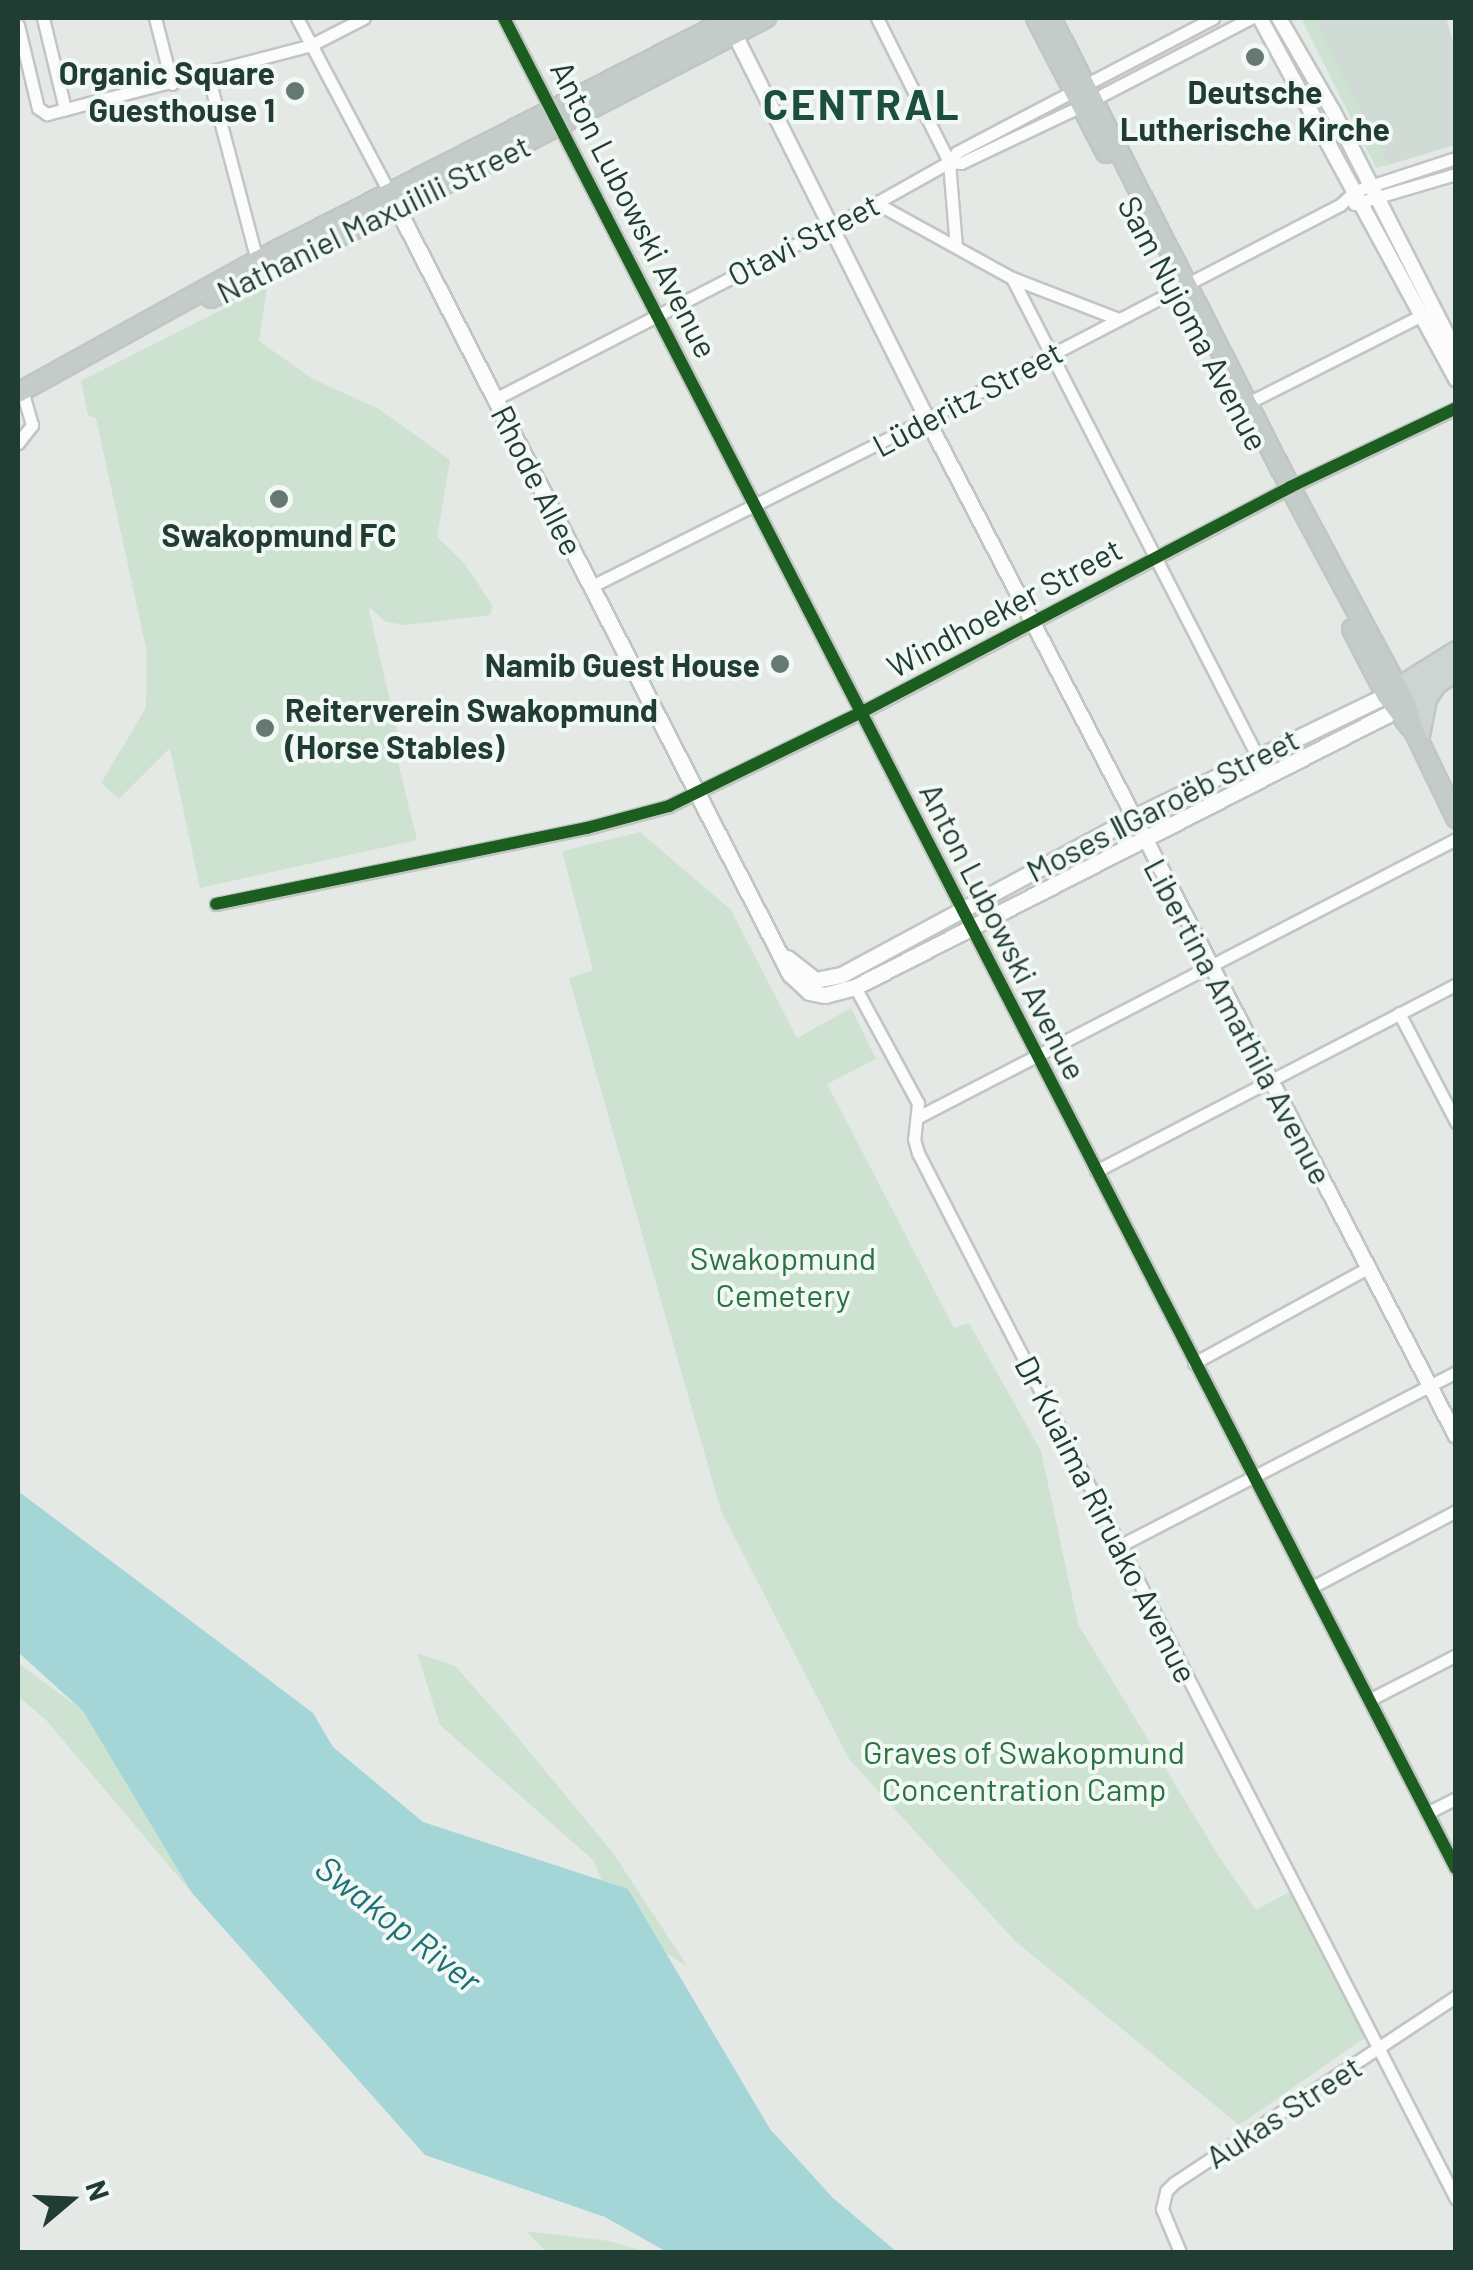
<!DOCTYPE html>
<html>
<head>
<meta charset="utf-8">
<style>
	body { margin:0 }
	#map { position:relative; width:1473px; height:2270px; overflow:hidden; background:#e4e9e6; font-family:Barlow,sans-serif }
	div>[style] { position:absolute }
	.built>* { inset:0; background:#d1dbd6 }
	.green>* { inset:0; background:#cde2d1 }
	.water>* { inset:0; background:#a4d5d7 }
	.roads { filter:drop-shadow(2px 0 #c1c6c3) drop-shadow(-2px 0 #c1c6c3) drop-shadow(0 2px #c1c6c3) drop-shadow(0 -2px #c1c6c3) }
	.minor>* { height:11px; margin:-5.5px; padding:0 5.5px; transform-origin:5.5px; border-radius:5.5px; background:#fbfcfb }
	.tertiary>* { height:14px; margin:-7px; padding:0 7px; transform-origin:7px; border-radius:7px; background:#fbfcfb }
	.secondary>* { height:15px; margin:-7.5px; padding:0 7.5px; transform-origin:7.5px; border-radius:7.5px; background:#fbfcfb }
	.primary>* { height:18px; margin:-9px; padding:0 9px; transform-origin:9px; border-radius:9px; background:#cdd5d2 }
	.trunk>* { height:18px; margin:-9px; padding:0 9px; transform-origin:9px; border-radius:9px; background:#c4ccc9 }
	.cycleway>* { height:12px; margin:-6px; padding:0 6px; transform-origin:6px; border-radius:6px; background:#1b5e20 }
	.dots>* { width:28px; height:28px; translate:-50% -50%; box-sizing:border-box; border:5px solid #f2f8f4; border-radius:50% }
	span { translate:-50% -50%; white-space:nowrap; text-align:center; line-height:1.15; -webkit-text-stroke:8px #f2f8f4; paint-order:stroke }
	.poi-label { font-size:32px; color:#213d33; font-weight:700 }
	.right { translate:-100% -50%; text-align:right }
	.left { translate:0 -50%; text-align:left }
	.street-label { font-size:32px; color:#213d33 }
	.park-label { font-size:32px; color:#2c7341 }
	.water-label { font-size:35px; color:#1c7178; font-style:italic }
	.district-label { font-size:42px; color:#1d4f3e; font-weight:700; letter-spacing:2.5px }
	.frame { position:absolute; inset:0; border:20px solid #213d33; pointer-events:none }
	.north { position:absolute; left:20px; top:2150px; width:100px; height:100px; -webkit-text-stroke:8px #f2f8f4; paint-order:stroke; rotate:71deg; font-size:28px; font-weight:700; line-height:40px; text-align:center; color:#213d33 }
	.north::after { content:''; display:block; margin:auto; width:35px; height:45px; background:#213d33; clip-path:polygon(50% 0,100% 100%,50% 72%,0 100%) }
</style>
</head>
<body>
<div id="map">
	<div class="built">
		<div style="clip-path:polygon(1317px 18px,1446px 18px,1455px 49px,1455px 145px,1388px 165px,1321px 36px)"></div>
	</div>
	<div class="green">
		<div style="clip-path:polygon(1301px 18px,1317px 18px,1322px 36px,1388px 165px,1376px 168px)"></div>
		<div style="clip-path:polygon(267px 287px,259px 341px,313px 379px,379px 409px,450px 460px,437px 537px,464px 563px,493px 606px,490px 615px,406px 625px,386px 622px,368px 606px,401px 748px,395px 750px,417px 840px,200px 888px,170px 748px,119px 799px,101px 783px,146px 708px,147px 653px,96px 418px,88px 415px,81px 381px)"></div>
		<div style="clip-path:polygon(640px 832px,731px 910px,797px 1038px,851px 1008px,876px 1059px,827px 1084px,954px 1328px,969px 1323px,1041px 1451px,1078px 1624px,1218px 1855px,1256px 1910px,1291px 1891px,1366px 2037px,1239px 2125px,1015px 1941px,849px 1759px,721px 1511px,569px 978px,593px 970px,562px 851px)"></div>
		<div style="clip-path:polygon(417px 1653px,455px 1666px,505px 1722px,613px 1853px,688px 1967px,644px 1940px,615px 1912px,593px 1860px,440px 1725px)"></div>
		<div style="clip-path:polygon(18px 1663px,83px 1711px,192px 1893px,46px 1720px,18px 1696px)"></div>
		<div style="clip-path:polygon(526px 2231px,609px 2241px,647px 2252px,546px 2252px)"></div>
	</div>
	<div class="water">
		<div style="clip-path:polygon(18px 1491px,313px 1713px,333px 1747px,423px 1822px,628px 1889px,770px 2129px,833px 2198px,897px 2252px,667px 2252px,605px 2217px,425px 2155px,192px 1893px,83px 1711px,18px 1652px)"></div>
	</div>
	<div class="roads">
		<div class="minor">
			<div style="left:43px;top:18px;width:94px;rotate:76.4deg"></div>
			<div style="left:155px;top:18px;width:68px;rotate:75.6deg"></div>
			<div style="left:297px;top:18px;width:197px;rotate:62.1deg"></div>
			<div style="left:504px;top:18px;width:2081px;rotate:62.78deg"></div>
			<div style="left:877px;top:18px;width:161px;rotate:63.4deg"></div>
			<div style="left:949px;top:162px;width:85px;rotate:85.3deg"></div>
			<div style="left:18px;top:25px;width:85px;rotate:76.5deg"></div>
			<div style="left:38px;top:108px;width:11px;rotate:34deg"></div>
			<div style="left:47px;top:114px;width:273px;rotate:-14.6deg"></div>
			<div style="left:311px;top:45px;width:59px;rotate:-27deg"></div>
			<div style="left:208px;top:75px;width:196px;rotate:75.2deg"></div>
			<div style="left:949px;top:162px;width:12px;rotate:5deg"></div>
			<div style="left:961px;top:163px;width:133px;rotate:-25.4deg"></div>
			<div style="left:1081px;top:106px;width:191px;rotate:-27.4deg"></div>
			<div style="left:876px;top:203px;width:155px;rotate:28.9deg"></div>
			<div style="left:1012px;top:278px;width:111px;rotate:21deg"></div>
			<div style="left:1354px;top:204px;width:106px;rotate:-16.4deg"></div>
			<div style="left:1012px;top:278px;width:556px;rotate:62.84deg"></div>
			<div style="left:497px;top:398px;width:426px;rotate:-27.2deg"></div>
			<div style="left:876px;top:203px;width:84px;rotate:-29.3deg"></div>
			<div style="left:949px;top:162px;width:13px;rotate:-51deg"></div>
			<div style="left:957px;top:152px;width:289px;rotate:-27.6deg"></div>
			<div style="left:1238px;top:408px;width:211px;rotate:-26.8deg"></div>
			<div style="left:18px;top:443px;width:23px;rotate:-52deg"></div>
			<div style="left:32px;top:425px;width:36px;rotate:-106deg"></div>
			<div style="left:592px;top:586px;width:374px;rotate:-26.5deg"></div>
			<div style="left:927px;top:419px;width:465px;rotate:-27.4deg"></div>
			<div style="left:1340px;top:205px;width:21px;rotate:-43deg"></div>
			<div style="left:1355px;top:191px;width:106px;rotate:-18.1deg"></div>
			<div style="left:216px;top:904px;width:379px;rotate:-11.6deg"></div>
			<div style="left:587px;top:828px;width:85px;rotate:-15deg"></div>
			<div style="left:669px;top:806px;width:215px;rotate:-26deg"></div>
			<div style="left:862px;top:712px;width:484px;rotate:-27.7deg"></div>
			<div style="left:1290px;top:487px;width:184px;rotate:-25.4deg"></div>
			<div style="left:855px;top:987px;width:132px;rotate:61.5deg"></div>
			<div style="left:918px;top:1103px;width:36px;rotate:96deg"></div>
			<div style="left:914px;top:1139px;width:15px;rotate:74deg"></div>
			<div style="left:918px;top:1153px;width:1176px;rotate:62.78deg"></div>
			<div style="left:1399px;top:1013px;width:123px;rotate:62.4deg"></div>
			<div style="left:920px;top:1116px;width:603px;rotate:-27.33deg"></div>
			<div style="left:1096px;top:1171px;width:406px;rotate:-27.4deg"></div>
			<div style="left:1194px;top:1363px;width:200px;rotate:-28.7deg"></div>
			<div style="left:1121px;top:1545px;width:377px;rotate:-27.3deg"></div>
			<div style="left:1312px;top:1587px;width:163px;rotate:-27.8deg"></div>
			<div style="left:1369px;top:1700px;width:98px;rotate:-27.3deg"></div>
			<div style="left:1427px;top:1813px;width:33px;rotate:-27deg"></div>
			<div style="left:1180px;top:2252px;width:47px;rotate:-112.7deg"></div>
			<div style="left:1162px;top:2209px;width:18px;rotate:-77deg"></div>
			<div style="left:1166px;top:2191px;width:11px;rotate:-45deg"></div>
			<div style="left:1174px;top:2183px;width:338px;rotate:-33.5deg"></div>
		</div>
		<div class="tertiary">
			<div style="left:1260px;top:18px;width:411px;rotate:61.5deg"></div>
			<div style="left:1279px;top:18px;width:108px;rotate:59.9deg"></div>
			<div style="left:1333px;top:111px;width:271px;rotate:63deg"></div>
			<div style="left:730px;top:25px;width:441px;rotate:63.4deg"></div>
			<div style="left:927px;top:419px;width:1146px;rotate:62.52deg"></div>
		</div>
		<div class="secondary">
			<div style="left:393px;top:200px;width:870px;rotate:62.85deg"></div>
			<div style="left:790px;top:974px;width:26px;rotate:43deg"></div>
			<div style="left:809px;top:992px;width:16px;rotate:11deg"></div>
			<div style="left:825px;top:995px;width:31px;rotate:-15deg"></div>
			<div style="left:855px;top:987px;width:608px;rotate:-27.11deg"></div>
			<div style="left:787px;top:958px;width:36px;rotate:38deg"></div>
			<div style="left:815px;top:980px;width:26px;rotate:-11deg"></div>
			<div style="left:841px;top:975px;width:331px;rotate:-28.3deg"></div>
			<div style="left:1132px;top:818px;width:282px;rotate:-25.8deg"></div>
		</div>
		<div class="primary">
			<div style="left:1389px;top:693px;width:79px;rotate:-32.1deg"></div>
			<div style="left:1397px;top:709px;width:70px;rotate:-32.1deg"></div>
			<div style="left:1419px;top:741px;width:43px;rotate:-79.2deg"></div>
			<div style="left:1427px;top:699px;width:17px;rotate:-57deg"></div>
		</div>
		<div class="trunk">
			<div style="left:1036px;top:18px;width:152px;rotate:62.6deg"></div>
			<div style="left:1051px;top:18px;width:526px;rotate:63deg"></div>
			<div style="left:1290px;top:487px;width:245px;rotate:61.8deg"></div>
			<div style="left:1406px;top:703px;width:29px;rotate:74deg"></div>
			<div style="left:1414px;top:731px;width:97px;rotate:64.2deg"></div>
			<div style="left:211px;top:298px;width:206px;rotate:-25.6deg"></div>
			<div style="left:397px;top:209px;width:416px;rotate:-27.4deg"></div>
			<div style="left:18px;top:393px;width:272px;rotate:-29deg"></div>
			<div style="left:256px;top:261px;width:534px;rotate:-27.04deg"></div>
			<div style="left:1352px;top:629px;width:74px;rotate:62.7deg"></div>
			<div style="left:1386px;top:695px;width:40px;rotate:53deg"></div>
		</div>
	</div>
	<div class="cycleway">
		<div style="left:504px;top:18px;width:2081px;rotate:62.78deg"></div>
		<div style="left:216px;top:904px;width:379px;rotate:-11.6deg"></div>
		<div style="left:587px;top:828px;width:85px;rotate:-15deg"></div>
		<div style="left:669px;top:806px;width:215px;rotate:-26deg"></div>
		<div style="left:862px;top:712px;width:484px;rotate:-27.7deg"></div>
		<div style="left:1290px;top:487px;width:184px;rotate:-25.4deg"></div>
	</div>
	<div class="dots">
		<div style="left:1255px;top:57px;background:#657972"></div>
		<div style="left:295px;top:91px;background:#657972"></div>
		<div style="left:279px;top:499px;background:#657972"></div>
		<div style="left:780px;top:664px;background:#657972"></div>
		<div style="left:265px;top:728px;background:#657972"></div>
	</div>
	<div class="poi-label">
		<span class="right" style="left:275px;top:91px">Organic Square<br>Guesthouse 1</span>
		<span style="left:1255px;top:110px">Deutsche<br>Lutherische Kirche</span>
		<span style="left:279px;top:534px">Swakopmund FC</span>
		<span class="right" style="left:760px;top:664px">Namib Guest House</span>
		<span class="left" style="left:285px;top:728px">Reiterverein Swakopmund<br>(Horse Stables)</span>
	</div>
	<div class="street-label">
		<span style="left:635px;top:209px;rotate:63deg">Anton Lubowski Avenue</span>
		<span style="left:373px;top:218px;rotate:-26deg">Nathaniel Maxuilili Street</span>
		<span style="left:803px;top:239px;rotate:-27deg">Otavi Street</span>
		<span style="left:1194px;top:323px;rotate:62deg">Sam Nujoma Avenue</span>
		<span style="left:967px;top:398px;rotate:-28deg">Lüderitz Street</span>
		<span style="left:538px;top:480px;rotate:63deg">Rhode Allee</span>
		<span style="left:1004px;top:607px;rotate:-28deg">Windhoeker Street</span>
		<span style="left:1162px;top:804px;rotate:-27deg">Moses ǁGaroëb Street</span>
		<span style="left:1004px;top:931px;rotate:63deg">Anton Lubowski Avenue</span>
		<span style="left:1239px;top:1021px;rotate:62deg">Libertina Amathila Avenue</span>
		<span style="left:1107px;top:1519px;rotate:63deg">Dr Kuaima Riruako Avenue</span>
		<span style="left:1283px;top:2111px;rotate:-33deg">Aukas Street</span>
	</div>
	<div class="park-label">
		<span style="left:783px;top:1276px">Swakopmund<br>Cemetery</span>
		<span style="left:1024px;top:1770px">Graves of Swakopmund<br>Concentration Camp</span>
	</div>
	<div class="water-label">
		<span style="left:399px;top:1923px;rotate:38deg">Swakop River</span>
	</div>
	<div class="district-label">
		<span style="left:862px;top:103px">CENTRAL</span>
	</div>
	<div class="frame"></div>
	<div class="north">N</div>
</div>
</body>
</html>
